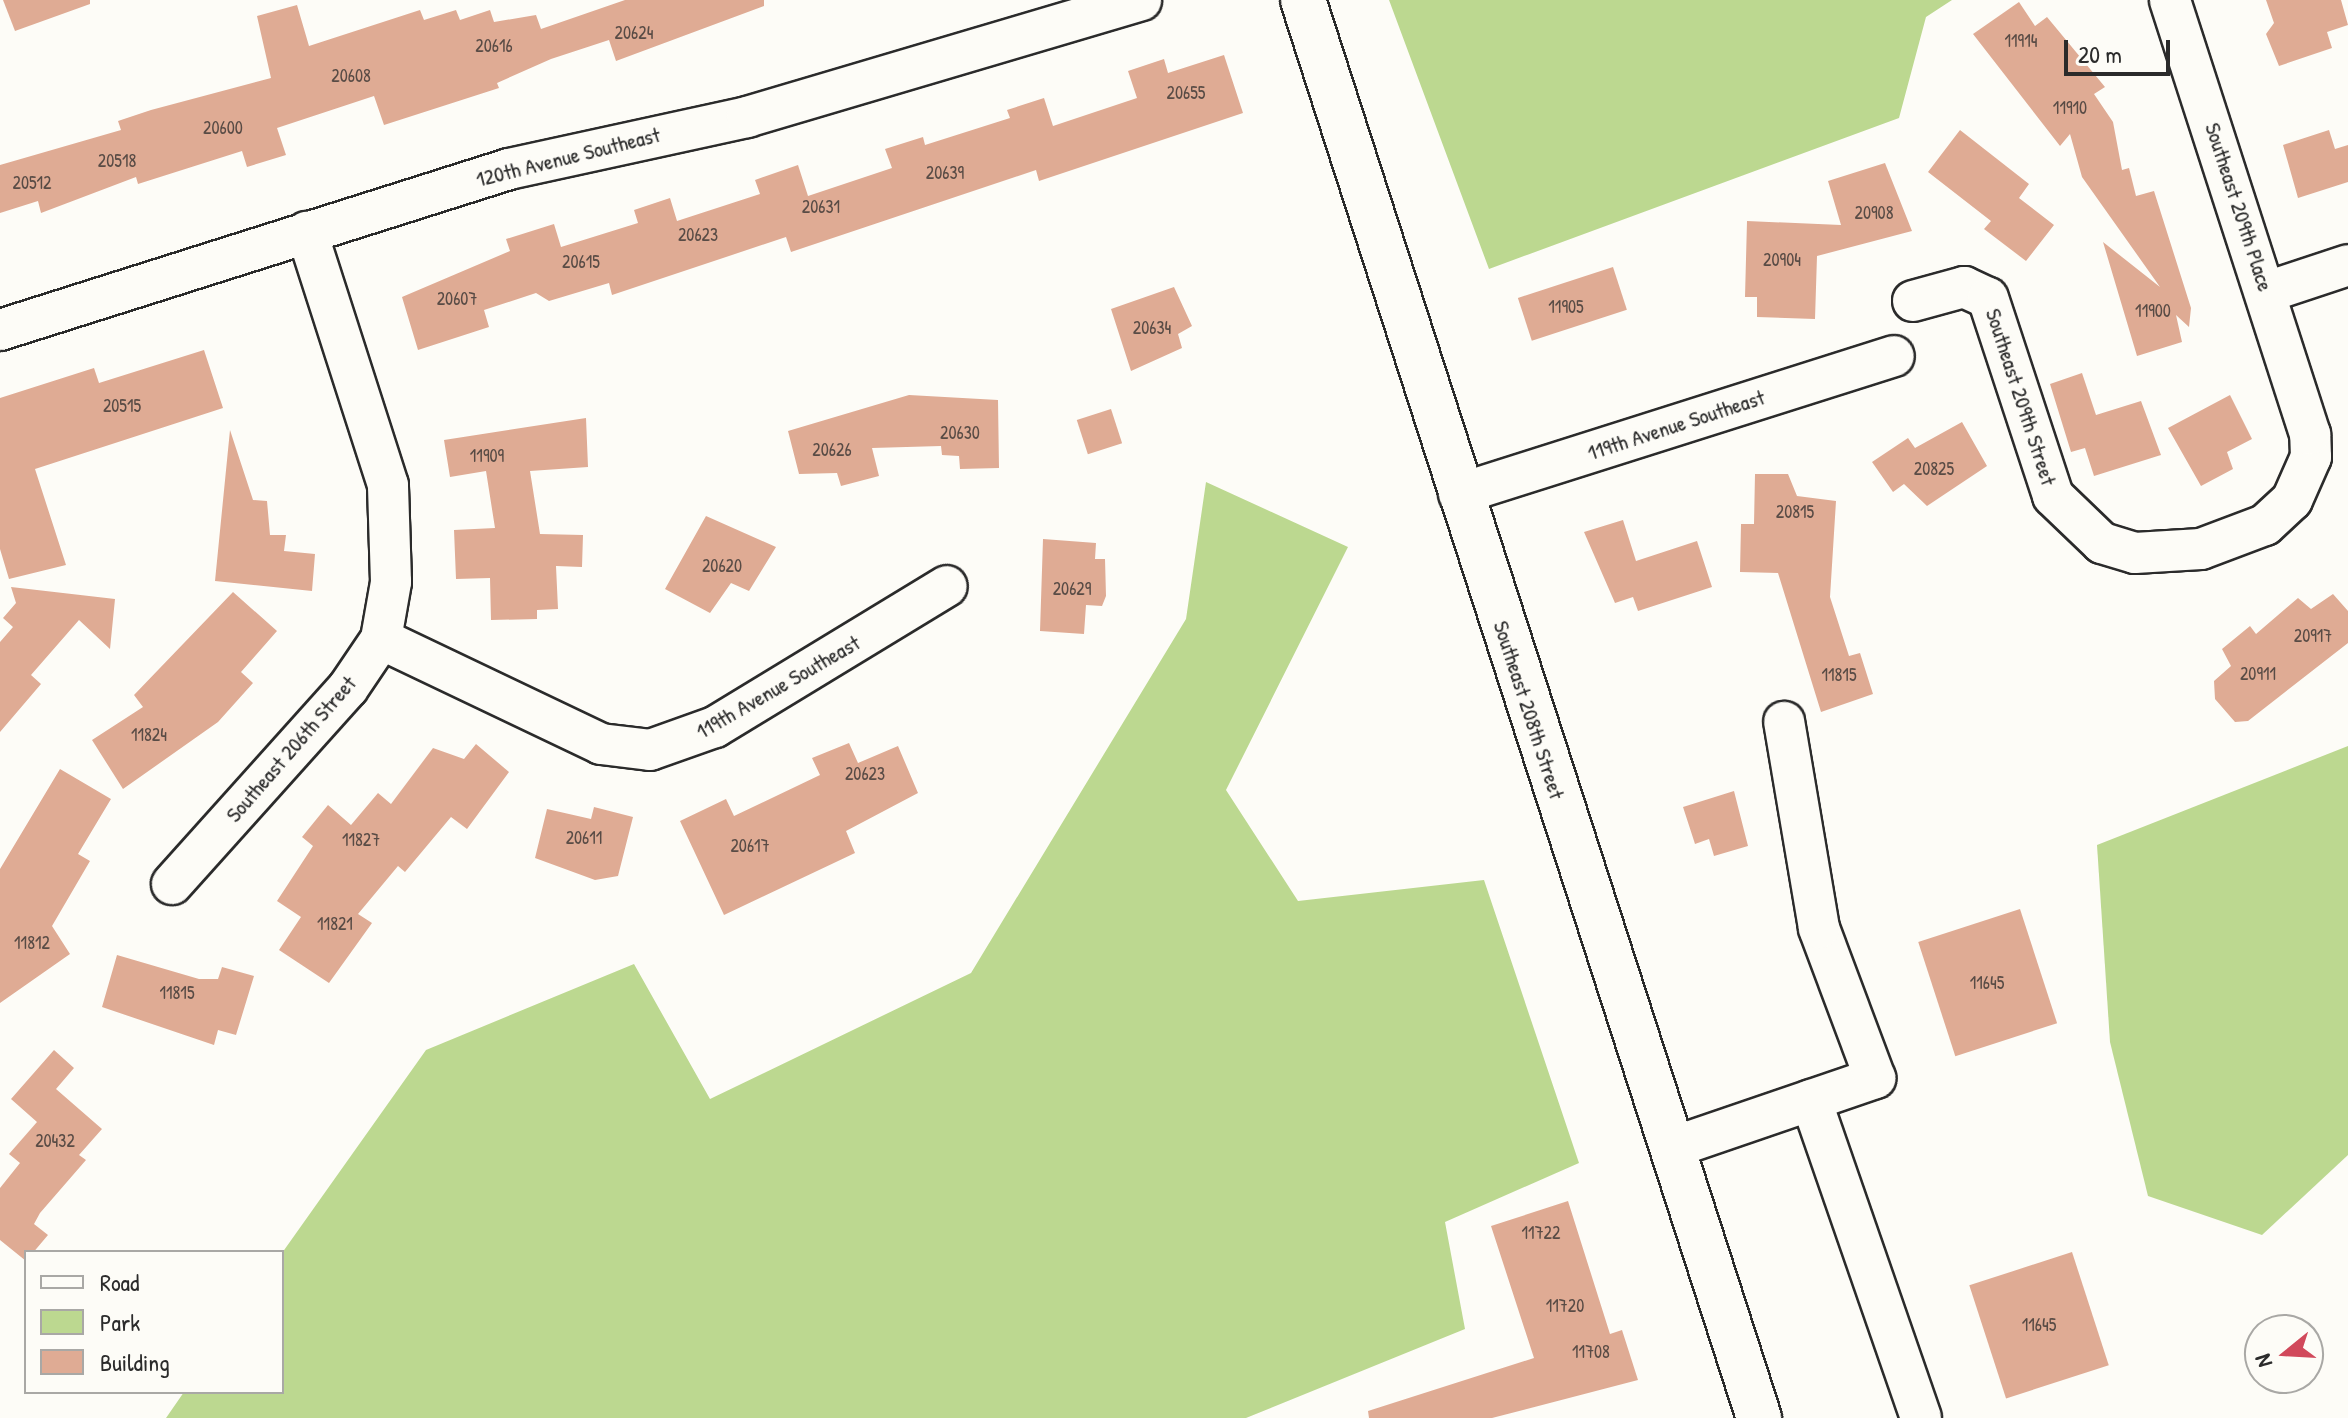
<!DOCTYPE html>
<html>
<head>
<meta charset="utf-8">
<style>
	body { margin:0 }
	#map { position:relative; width:2348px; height:1418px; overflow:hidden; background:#fdfcf7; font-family:"Patrick Hand",sans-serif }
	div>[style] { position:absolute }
	.green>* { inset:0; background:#bcd890 }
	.building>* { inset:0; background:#dfab94; transform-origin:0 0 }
	.roads { filter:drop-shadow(2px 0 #2b2b2b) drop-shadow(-2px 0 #2b2b2b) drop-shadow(0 2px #2b2b2b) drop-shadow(0 -2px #2b2b2b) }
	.minor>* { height:40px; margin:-20px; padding:0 20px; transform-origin:20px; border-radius:20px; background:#fdfcf7 }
	.major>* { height:44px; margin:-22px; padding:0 22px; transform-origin:22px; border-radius:22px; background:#fdfcf7 }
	span { translate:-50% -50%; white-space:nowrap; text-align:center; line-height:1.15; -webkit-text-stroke:6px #fdfcf7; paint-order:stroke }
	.number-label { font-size:18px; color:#584b45 }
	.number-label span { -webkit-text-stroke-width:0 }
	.street-label { font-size:22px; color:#2b2b2b }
	.legend { position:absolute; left:24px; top:1250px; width:260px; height:144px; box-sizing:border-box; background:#fdfcf7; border:2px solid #a9a8a5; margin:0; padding:10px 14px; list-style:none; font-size:24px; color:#2b2b2b }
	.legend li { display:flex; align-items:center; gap:16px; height:40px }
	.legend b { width:40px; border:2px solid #a9a8a5 }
	.north { position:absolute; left:2244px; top:1314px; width:80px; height:80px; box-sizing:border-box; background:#fdfcf7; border:2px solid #a9a8a5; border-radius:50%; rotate:252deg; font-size:22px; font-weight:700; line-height:32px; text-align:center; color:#2b2b2b }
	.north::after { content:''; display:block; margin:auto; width:28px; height:36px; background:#d1495b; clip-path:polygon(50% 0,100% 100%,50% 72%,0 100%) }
	.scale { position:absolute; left:2064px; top:40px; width:106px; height:36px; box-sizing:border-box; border:4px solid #2b2b2b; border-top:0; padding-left:10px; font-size:24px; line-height:28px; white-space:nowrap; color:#2b2b2b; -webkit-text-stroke:6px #fdfcf7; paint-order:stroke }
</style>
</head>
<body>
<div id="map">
	<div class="green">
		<div style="clip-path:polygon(1389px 0,1952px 0,1926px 17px,1899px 118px,1489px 269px)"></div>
		<div style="clip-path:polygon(1206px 482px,1348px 547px,1226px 790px,1298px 901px,1484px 880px,1579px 1163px,1445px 1222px,1465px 1329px,1246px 1418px,166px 1418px,184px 1392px,282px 1392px,282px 1253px,426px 1050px,634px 964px,710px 1099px,971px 973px,1186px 619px)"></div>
		<div style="clip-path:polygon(2348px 746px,2348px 1155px,2262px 1235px,2148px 1196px,2110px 1042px,2097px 845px)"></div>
	</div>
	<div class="building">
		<div style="clip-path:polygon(3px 0,90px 0,90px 4px,15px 31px)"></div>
		<div style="clip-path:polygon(625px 0,764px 0,764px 6px,616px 61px,609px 40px,551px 59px,497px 83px,499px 88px,384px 125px,374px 96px,277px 128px,286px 155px,247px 167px,242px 151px,138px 184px,136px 177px,41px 213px,38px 201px,0 213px,0 165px,121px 130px,118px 121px,151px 110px,271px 78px,257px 16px,297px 5px,309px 46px,420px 10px,424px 20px,456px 10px,460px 20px,490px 10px,494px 22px,536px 15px,541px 29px)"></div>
		<div style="clip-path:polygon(2266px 0,2341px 0,2348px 25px,2327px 32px,2332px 48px,2279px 66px,2266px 34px,2274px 23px)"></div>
		<div style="clip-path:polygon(2019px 2px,2035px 26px,2047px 17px,2105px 87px,2094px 94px,2113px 122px,2122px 170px,2129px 168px,2136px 196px,2154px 191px,2191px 308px,2189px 327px,2176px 315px,2182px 342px,2137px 356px,2103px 242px,2160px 287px,2082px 177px,2070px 134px,2060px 146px,1973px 34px)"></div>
		<div style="clip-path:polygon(1224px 55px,1243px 113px,1039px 181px,1036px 170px,791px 252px,786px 237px,612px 295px,609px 283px,549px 301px,536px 293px,484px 310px,489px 327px,418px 350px,402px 297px,510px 251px,506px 239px,554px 224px,561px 247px,638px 223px,634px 210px,670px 198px,677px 221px,760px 194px,755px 180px,798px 165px,808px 196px,892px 168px,885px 149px,923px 137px,925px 145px,1010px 118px,1007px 110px,1044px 98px,1053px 126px,1137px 98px,1128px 71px,1164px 59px,1168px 73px)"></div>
		<div style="clip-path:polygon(1960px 130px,2029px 184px,2019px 198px,2054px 225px,2026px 261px,1984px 229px,1991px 221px,1928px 172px)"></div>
		<div style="clip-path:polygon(2329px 130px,2335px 149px,2348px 145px,2348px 182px,2298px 198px,2283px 145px)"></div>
		<div style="clip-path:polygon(1885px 163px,1912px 231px,1817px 256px,1815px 319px,1757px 317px,1757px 297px,1745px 297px,1747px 221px,1841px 225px,1828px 181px)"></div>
		<div style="left:1613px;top:267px;width:45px;height:100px;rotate:72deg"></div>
		<div style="clip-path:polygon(1174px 287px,1192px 326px,1178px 334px,1182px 348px,1131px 371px,1111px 309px)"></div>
		<div style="clip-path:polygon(204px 350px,223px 408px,35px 469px,66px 565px,9px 579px,0 549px,0 398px,94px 368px,99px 383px)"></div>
		<div style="clip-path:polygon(2082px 373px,2096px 415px,2141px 401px,2161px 455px,2094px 476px,2085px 448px,2071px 452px,2050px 384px)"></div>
		<div style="clip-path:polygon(909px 395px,998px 400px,999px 468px,960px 469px,959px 456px,942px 455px,941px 446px,872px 448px,879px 476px,841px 486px,837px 473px,799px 474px,788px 431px)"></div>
		<div style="clip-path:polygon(2230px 395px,2252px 439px,2227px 452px,2233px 469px,2201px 486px,2168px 428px)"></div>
		<div style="left:1111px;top:409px;width:36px;height:36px;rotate:72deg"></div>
		<div style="clip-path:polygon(586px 418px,588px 467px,530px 471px,540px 534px,583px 535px,582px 567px,556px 566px,558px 609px,537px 610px,537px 619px,491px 620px,490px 578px,456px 579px,454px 530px,495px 528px,486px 471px,450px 477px,444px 440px)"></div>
		<div style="clip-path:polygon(1962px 422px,1987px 466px,1927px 506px,1904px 484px,1893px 492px,1872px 462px,1908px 438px,1915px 448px)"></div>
		<div style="clip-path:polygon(230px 430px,253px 500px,267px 501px,270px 535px,286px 535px,284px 551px,315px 554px,312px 591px,215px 581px)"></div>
		<div style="clip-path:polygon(1755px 474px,1788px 474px,1797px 496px,1836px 501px,1830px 597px,1849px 656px,1860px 653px,1873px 694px,1821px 712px,1778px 573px,1740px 572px,1741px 524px,1754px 524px)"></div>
		<div style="clip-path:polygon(706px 516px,776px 547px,749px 591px,731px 583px,710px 613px,665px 589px)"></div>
		<div style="clip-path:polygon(1623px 520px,1636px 561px,1697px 541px,1712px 587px,1638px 611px,1633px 597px,1615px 603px,1584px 532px)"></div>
		<div style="clip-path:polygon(1043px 539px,1096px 543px,1095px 559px,1105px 559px,1106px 596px,1102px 606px,1086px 605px,1084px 634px,1040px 631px)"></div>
		<div style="clip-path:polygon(11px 587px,115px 599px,110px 649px,79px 620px,31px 675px,41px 684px,0 732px,0 642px,13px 627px,3px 618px,16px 603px)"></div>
		<div style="clip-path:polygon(233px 592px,277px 631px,241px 672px,253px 683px,218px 722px,123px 789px,92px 740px,143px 707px,134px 695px)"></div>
		<div style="clip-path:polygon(2333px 594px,2348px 611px,2348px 643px,2248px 721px,2235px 722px,2215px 699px,2214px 681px,2231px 666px,2222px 649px,2250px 626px,2256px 634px,2298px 598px,2311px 609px)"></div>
		<div style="clip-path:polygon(849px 743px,858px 763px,898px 746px,918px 793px,846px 831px,855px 853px,724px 915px,680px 821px,726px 799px,734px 816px,820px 775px,812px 758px)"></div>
		<div style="clip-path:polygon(476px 744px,509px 772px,467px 829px,451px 817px,405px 872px,398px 866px,358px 914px,372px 923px,329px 983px,279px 950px,301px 917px,277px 901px,313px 846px,302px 837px,328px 805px,351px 825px,378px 793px,391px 804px,433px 748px,464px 759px)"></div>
		<div style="clip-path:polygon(60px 769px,111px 799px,78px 854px,90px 861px,52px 926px,70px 954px,0 1003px,0 869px)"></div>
		<div style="clip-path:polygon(1734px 791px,1748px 846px,1714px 856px,1709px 839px,1695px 844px,1683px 807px)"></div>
		<div style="clip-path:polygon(594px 807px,633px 817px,618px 876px,595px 880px,535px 858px,547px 809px,591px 819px)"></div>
		<div style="left:2020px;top:909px;width:120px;height:107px;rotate:72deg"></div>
		<div style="clip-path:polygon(117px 955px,199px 979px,218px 979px,222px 967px,254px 976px,236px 1035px,218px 1030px,214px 1045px,102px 1007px)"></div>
		<div style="clip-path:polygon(54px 1050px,74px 1068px,56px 1089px,102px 1129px,79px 1155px,86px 1160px,40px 1213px,34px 1224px,48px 1235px,26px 1261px,0 1240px,0 1188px,20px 1163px,9px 1154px,37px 1122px,11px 1099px)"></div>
		<div style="clip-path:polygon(1568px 1201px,1610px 1334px,1622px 1330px,1638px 1380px,1492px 1418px,1369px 1418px,1368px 1411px,1534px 1358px,1491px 1226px)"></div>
		<div style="left:2072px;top:1252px;width:119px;height:108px;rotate:72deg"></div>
	</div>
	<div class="roads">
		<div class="minor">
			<div style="left:2267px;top:292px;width:85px;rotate:-18.4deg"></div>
			<div style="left:1913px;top:301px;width:53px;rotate:-15.4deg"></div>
			<div style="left:1964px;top:287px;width:26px;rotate:25deg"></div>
			<div style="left:1988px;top:298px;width:208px;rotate:71.8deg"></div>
			<div style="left:2053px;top:496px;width:68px;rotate:43.8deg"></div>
			<div style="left:2102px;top:543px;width:34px;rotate:17deg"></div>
			<div style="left:2135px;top:553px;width:66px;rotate:-3.5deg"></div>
			<div style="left:2201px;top:549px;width:68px;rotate:-20.6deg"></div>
			<div style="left:2265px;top:525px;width:37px;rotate:-43deg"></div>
			<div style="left:2292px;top:500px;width:47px;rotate:-66.2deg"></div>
			<div style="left:2311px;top:457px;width:23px;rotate:-92deg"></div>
			<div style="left:2310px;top:434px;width:456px;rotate:-107.9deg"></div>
			<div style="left:0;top:330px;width:534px;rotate:-17.55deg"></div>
			<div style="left:509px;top:169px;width:244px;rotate:-12.3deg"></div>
			<div style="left:747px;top:117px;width:411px;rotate:-16.5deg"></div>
			<div style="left:1459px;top:494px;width:456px;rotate:-17.6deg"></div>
			<div style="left:381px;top:639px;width:244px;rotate:25.5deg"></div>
			<div style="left:601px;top:744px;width:49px;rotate:7deg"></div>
			<div style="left:650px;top:750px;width:69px;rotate:-19.5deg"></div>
			<div style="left:715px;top:727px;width:271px;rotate:-31.3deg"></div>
			<div style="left:172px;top:884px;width:263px;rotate:-48.1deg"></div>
			<div style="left:348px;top:688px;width:59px;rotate:-56deg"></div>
			<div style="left:381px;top:639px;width:58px;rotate:-80deg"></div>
			<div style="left:391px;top:582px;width:97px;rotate:-91.8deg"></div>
			<div style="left:388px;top:485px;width:266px;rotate:-107.8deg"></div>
			<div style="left:1811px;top:1100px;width:336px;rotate:70.9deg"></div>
			<div style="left:1671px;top:1148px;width:216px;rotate:-18.9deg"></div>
			<div style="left:1875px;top:1078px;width:160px;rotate:-110.5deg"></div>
			<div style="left:1819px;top:928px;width:209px;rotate:-99.6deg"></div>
		</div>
		<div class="major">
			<div style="left:1303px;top:0;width:1490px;rotate:72.17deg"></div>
		</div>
	</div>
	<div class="number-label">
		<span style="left:634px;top:33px">20624</span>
		<span style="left:2021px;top:41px">11914</span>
		<span style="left:494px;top:46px">20616</span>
		<span style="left:351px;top:76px">20608</span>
		<span style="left:1186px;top:93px">20655</span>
		<span style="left:2070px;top:108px">11910</span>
		<span style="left:223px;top:128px">20600</span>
		<span style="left:117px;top:161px">20518</span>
		<span style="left:945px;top:173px">20639</span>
		<span style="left:32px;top:183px">20512</span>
		<span style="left:821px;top:207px">20631</span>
		<span style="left:1874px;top:213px">20908</span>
		<span style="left:698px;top:235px">20623</span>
		<span style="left:1782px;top:260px">20904</span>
		<span style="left:581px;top:262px">20615</span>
		<span style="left:457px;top:299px">20607</span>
		<span style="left:1566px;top:307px">11905</span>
		<span style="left:2153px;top:311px">11900</span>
		<span style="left:1152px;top:328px">20634</span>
		<span style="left:122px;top:406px">20515</span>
		<span style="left:960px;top:433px">20630</span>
		<span style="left:832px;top:450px">20626</span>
		<span style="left:487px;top:456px">11909</span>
		<span style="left:1934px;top:469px">20825</span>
		<span style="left:1795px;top:512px">20815</span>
		<span style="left:722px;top:566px">20620</span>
		<span style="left:1072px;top:589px">20629</span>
		<span style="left:2313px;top:636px">20917</span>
		<span style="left:2258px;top:674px">20911</span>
		<span style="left:1839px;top:675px">11815</span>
		<span style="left:149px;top:735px">11824</span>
		<span style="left:865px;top:774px">20623</span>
		<span style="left:584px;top:838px">20611</span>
		<span style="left:361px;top:840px">11827</span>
		<span style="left:750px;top:846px">20617</span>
		<span style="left:335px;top:924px">11821</span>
		<span style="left:32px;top:943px">11812</span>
		<span style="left:1987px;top:983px">11645</span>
		<span style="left:177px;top:993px">11815</span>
		<span style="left:55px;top:1141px">20432</span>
		<span style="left:1541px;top:1233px">11722</span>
		<span style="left:1565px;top:1306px">11720</span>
		<span style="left:2039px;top:1325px">11645</span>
		<span style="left:1591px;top:1352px">11708</span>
	</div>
	<div class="street-label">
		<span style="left:568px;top:157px;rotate:-14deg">120th Avenue Southeast</span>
		<span style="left:2239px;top:207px;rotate:72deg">Southeast 209th Place</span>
		<span style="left:2021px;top:397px;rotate:72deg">Southeast 209th Street</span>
		<span style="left:1676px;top:425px;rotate:-18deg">119th Avenue Southeast</span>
		<span style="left:778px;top:687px;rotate:-30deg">119th Avenue Southeast</span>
		<span style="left:1529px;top:710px;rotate:72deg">Southeast 208th Street</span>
		<span style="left:291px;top:749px;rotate:-49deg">Southeast 206th Street</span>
	</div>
	<ul class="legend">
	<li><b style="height:10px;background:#fdfcf7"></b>Road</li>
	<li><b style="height:22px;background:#bcd890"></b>Park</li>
	<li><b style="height:22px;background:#dfab94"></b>Building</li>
	</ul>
	<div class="north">N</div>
	<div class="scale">20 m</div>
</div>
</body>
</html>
